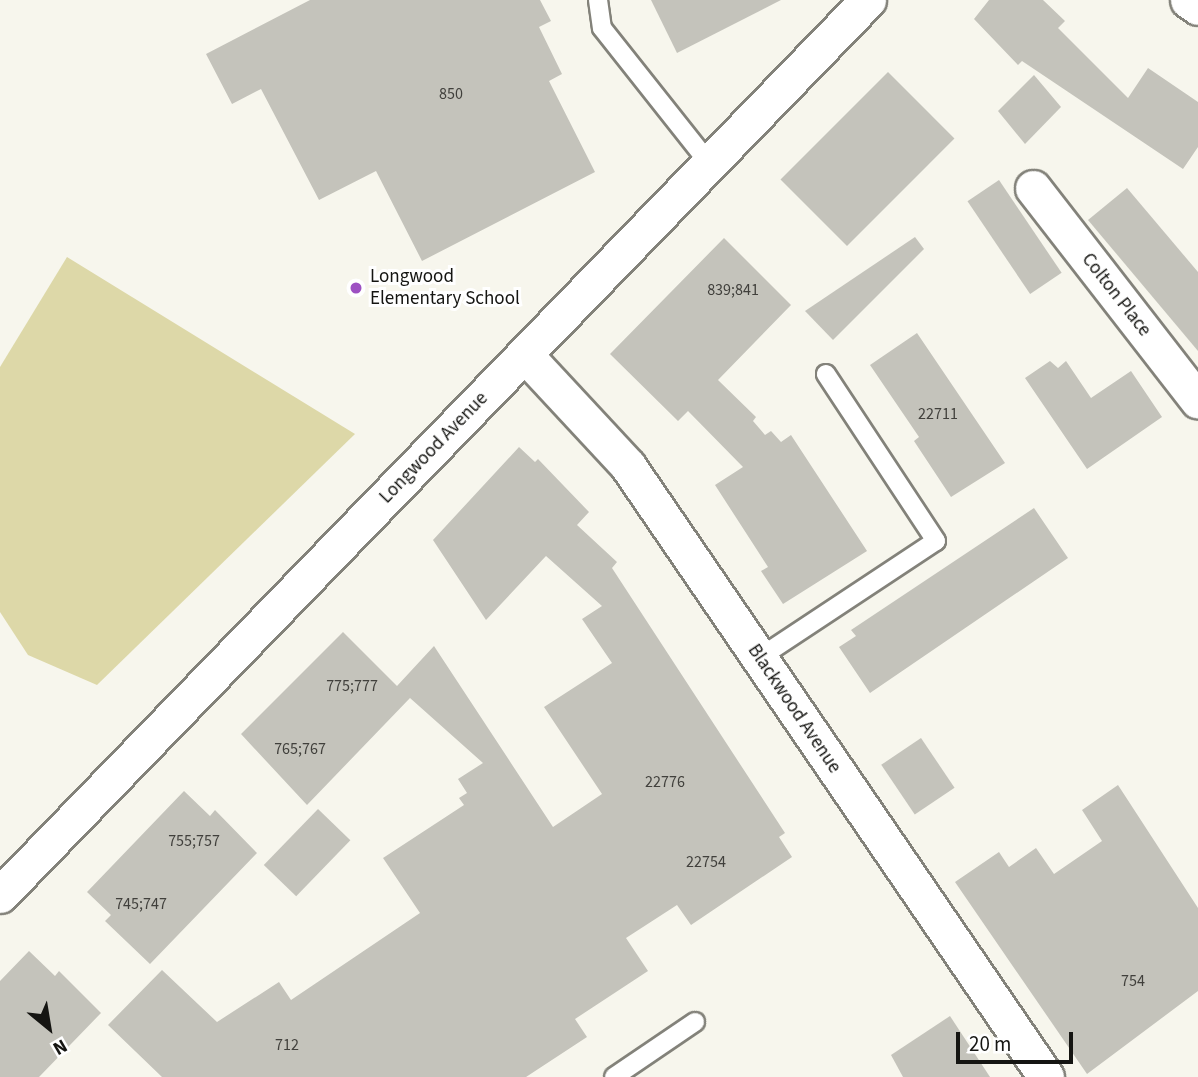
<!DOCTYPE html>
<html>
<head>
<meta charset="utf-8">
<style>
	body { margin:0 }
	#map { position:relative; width:1198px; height:1077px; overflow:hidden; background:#f7f6ed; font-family:"Source Sans 3",sans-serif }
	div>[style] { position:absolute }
	.green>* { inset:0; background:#ddd8a8 }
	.building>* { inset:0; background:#c4c3bb; transform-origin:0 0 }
	.roads { filter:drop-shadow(2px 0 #83827a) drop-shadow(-2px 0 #83827a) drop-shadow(0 2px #83827a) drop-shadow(0 -2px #83827a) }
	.lane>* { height:18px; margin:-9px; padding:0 9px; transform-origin:9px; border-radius:9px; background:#fff }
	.street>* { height:35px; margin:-17.5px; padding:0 17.5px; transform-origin:17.5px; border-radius:17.5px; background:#fff }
	.dots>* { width:19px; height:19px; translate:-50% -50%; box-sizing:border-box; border:4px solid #fff; border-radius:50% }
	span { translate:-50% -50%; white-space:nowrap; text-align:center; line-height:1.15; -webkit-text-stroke:6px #fff; paint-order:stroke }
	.number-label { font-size:16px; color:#41403c }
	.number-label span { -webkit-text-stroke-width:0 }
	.poi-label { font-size:19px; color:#151512 }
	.left { translate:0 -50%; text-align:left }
	.street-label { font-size:19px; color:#151512 }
	.north { position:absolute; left:14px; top:993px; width:70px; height:70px; -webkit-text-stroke:5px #fff; paint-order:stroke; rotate:150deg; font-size:19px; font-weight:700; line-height:28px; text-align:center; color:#151512 }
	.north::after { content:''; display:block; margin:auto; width:24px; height:32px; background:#151512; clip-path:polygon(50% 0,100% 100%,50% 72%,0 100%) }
	.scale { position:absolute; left:956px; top:1032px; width:117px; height:32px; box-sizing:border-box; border:4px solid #151512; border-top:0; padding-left:9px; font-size:21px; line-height:24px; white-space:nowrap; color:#151512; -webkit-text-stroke:5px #fff; paint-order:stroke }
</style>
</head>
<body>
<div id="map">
	<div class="green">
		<div style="clip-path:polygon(67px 257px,355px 434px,97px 685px,28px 655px,0 612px,0 367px)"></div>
	</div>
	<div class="building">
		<div style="clip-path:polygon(310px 0,540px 0,551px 21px,539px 27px,562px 74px,549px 81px,595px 172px,422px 261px,376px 171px,319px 200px,261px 89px,232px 104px,206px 54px)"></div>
		<div style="clip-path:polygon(651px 0,781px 0,677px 53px)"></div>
		<div style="clip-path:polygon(989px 0,1043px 0,1065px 21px,1058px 28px,1128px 98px,1148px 68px,1198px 102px,1198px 147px,1183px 169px,1022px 61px,1018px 65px,974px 19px)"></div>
		<div style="left:888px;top:72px;width:94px;height:152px;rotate:45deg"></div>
		<div style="clip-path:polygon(1034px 75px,1061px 107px,1025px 144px,998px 111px)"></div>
		<div style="left:999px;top:180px;width:112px;height:38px;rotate:56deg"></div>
		<div style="clip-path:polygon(1127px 188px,1198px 272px,1198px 351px,1088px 220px)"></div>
		<div style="clip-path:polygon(915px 237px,924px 249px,833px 340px,805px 311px)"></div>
		<div style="clip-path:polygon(724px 238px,791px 305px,718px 380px,756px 417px,753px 421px,765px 435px,771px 431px,781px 442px,791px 435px,867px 551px,783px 604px,761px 571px,768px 567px,715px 485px,743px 467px,688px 411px,678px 421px,610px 354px)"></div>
		<div style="clip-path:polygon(917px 333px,1005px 463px,951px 497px,914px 441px,919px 437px,870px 365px)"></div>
		<div style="clip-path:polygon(1050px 361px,1058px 368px,1066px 361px,1091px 398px,1131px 371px,1162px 417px,1087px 469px,1025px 378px)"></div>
		<div style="clip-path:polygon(519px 447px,535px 462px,538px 459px,589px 512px,577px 525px,617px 562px,612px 568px,785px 833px,779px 837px,792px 857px,691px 925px,677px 905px,626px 938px,648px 971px,575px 1019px,587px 1037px,526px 1077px,162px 1077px,108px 1025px,162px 970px,217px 1022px,279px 982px,291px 1000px,420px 913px,383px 858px,464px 805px,459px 798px,467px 793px,458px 779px,483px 763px,410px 698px,307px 805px,241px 734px,343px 632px,397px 686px,434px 646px,553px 827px,602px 794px,544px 707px,612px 663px,582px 619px,602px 606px,546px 556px,486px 620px,433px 540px)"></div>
		<div style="clip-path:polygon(1034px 508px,1068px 558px,870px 693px,839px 647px,856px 636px,851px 630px)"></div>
		<div style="left:921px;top:738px;width:60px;height:48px;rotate:56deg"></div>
		<div style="clip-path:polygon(1118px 785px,1198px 908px,1198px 991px,1087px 1074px,955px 882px,999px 852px,1009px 867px,1036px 848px,1054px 874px,1102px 841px,1082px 810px)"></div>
		<div style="clip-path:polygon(184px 791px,210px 816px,215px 810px,257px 853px,150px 964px,105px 921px,111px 915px,87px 892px)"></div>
		<div style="left:318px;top:809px;width:45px;height:78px;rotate:44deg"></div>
		<div style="clip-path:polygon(29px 951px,55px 976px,59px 971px,101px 1013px,39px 1077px,0 1077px,0 981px)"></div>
		<div style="clip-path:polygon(950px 1016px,990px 1077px,903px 1077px,891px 1055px)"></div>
	</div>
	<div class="roads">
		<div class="lane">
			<div style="left:598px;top:0;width:28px;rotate:82deg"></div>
			<div style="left:602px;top:28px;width:172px;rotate:51.6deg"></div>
			<div style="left:759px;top:658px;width:212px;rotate:-33.5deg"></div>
			<div style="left:936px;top:541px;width:200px;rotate:-123.4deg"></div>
			<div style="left:614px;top:1077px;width:98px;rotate:-34.2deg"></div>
		</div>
		<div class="street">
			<div style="left:1188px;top:0;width:12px;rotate:35deg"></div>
			<div style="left:1033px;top:188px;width:269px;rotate:52.2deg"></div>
			<div style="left:525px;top:355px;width:151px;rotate:47.1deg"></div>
			<div style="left:628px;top:466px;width:740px;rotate:55.62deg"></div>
			<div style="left:0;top:895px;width:1247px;rotate:-45.88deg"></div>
		</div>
	</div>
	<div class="dots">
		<div style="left:356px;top:288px;background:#9d50c2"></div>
	</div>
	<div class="number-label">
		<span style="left:451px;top:94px">850</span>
		<span style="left:733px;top:290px">839;841</span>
		<span style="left:938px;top:414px">22711</span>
		<span style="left:352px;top:686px">775;777</span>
		<span style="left:300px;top:749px">765;767</span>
		<span style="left:665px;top:782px">22776</span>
		<span style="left:194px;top:841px">755;757</span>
		<span style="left:706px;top:862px">22754</span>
		<span style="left:141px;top:904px">745;747</span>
		<span style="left:1133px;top:981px">754</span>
		<span style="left:287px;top:1045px">712</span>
	</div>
	<div class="poi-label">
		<span class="left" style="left:370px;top:288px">Longwood<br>Elementary School</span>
	</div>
	<div class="street-label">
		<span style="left:1116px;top:295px;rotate:52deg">Colton Place</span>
		<span style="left:434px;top:448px;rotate:-46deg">Longwood Avenue</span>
		<span style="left:794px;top:709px;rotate:56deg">Blackwood Avenue</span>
	</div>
	<div class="north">N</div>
	<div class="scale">20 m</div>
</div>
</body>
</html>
